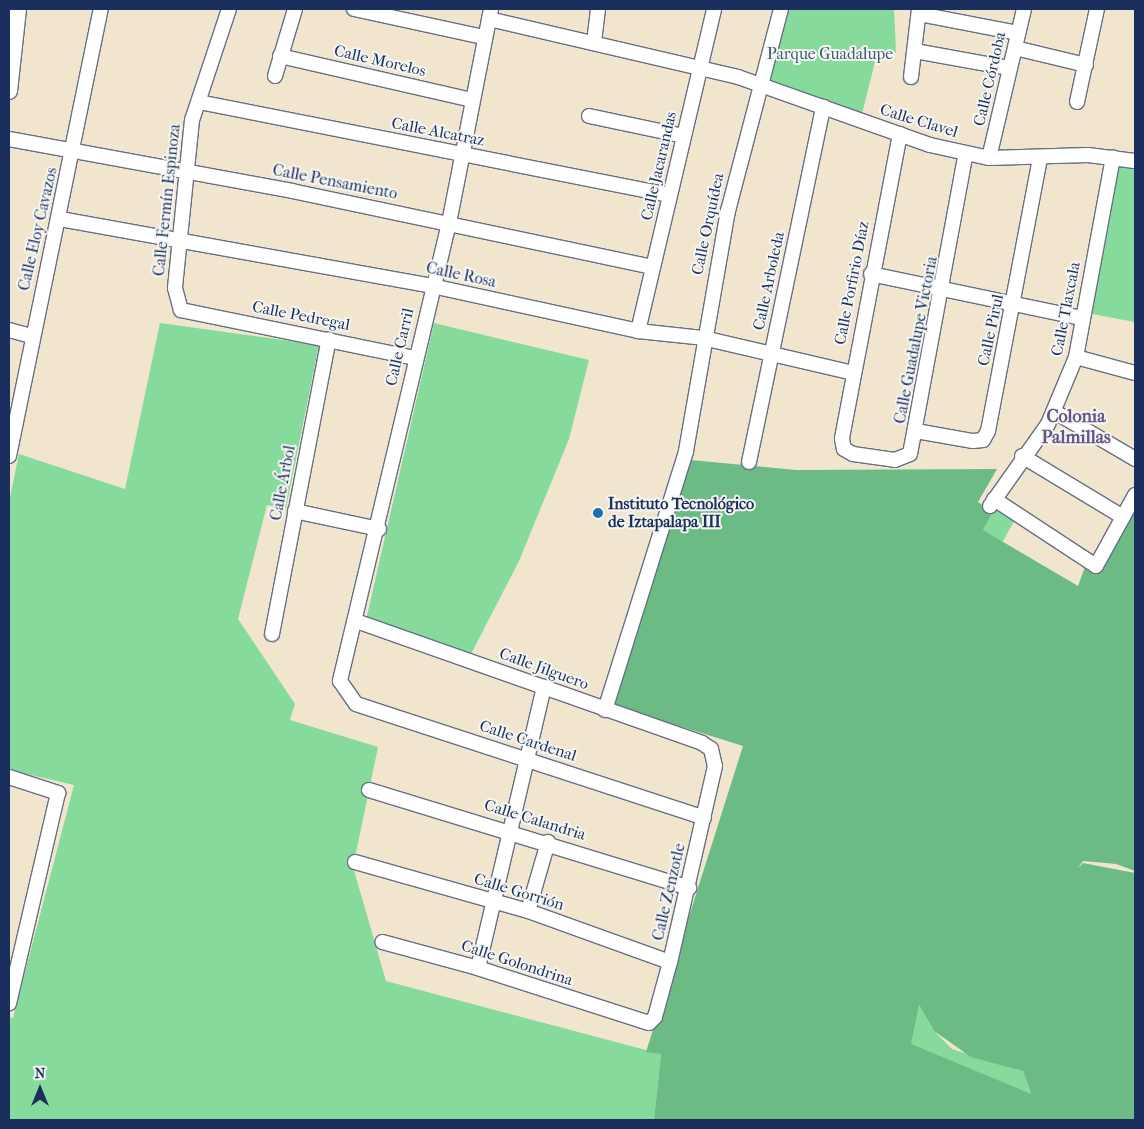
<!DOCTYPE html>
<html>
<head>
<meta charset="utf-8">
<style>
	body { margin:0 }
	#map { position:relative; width:1144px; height:1129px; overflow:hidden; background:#f2e5ce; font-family:"IM FELL French Canon",serif }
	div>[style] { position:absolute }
	.green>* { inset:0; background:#86da9c; transform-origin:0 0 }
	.forest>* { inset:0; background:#6cba84 }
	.roads { filter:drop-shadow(1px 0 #666f85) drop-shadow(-1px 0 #666f85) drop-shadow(0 1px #666f85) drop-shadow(0 -1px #666f85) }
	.minor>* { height:14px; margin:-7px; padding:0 7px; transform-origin:7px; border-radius:7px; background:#fff }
	.tertiary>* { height:16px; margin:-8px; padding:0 8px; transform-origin:8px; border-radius:8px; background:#fff }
	.dots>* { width:14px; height:14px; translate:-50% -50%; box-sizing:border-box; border:2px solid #f6f6f2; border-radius:50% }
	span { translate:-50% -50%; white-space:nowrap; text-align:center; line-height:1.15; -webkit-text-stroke:4px #f6f6f2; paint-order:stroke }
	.park-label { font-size:16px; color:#365a6e }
	.street-label { font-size:16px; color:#1b2f5e }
	.poi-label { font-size:16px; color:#1b2f5e; font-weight:700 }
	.left { translate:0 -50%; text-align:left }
	.neighbourhood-label { font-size:18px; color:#615686; font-weight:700 }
	.frame { position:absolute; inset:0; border:10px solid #1b2f5e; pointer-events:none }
	.north { position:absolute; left:15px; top:1064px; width:50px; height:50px; -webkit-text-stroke:4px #f6f6f2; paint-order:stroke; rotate:0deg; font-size:14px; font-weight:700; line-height:20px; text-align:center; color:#1b2f5e }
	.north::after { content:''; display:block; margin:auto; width:18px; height:22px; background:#1b2f5e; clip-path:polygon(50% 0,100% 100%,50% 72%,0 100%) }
</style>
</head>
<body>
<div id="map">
	<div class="green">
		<div style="clip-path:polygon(789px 9px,894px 9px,896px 52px,876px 58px,862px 114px,766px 81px)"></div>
		<div style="clip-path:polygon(1119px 166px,1135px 168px,1135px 322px,1092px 314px)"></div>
		<div style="clip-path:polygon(160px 323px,319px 345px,286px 508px,267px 505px,238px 619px,295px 704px,290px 720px,378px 747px,353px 867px,386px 981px,661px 1054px,654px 1120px,9px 1120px,9px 1017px,13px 1018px,74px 785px,9px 770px,9px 502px,19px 454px,125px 489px)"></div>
		<div style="clip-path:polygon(434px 323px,589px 360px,569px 439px,519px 561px,471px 654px,366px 620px)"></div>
		<div style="left:995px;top:508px;width:23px;height:26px;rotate:29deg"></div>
		<div style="clip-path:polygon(917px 1002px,934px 1031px,952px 1049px,1023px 1071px,1031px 1095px,831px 1068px)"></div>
	</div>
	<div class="forest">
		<div style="clip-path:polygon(evenodd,691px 460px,796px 470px,997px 469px,978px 502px,993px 512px,983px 530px,1078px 586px,1085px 567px,1097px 573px,1135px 505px,1135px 871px,1116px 864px,1083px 861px,1078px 868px,1083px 863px,1135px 873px,1135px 1120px,654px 1120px,661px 1054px,646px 1052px,743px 746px,612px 705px,691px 460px,919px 1005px,934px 1031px,971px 1057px,1023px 1071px,1031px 1094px,911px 1044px,919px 1005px)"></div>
	</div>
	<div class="roads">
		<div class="minor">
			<div style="left:229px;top:9px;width:117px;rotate:108.4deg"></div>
			<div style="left:192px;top:120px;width:169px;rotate:95.8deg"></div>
			<div style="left:175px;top:288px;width:23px;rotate:75deg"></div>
			<div style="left:181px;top:310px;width:238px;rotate:11.6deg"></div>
			<div style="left:354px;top:9px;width:133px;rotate:12.2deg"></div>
			<div style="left:491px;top:9px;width:218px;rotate:101.1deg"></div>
			<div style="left:449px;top:223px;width:471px;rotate:103.4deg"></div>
			<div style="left:340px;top:681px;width:28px;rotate:55deg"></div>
			<div style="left:356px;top:704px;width:366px;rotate:18.1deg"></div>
			<div style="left:919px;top:14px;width:101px;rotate:10.9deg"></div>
			<div style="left:489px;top:19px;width:256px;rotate:13.1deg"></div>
			<div style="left:738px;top:77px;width:204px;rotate:19.5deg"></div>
			<div style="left:930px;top:145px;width:60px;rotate:12.4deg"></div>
			<div style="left:989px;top:158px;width:99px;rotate:-1.7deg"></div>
			<div style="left:1088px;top:155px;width:47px;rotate:7.3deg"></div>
			<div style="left:594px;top:42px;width:33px;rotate:-83deg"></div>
			<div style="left:1015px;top:48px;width:73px;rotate:13.5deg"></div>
			<div style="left:915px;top:51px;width:96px;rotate:10.3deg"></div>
			<div style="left:280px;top:56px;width:197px;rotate:12.9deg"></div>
			<div style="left:275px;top:76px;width:70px;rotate:-73.4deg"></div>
			<div style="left:911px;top:77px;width:68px;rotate:-83.3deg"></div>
			<div style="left:199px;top:102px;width:480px;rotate:11.2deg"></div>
			<div style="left:1077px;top:102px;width:95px;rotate:-77.9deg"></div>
			<div style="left:589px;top:116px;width:97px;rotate:11.9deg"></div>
			<div style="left:900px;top:134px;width:310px;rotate:100.8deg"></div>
			<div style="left:842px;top:439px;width:10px;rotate:79deg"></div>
			<div style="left:844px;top:449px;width:10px;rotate:29deg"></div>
			<div style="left:853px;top:454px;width:42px;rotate:8.1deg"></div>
			<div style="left:895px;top:460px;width:16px;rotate:-22deg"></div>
			<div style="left:910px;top:454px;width:306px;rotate:-79.5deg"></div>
			<div style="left:9px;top:139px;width:288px;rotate:10.4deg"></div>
			<div style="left:292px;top:191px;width:369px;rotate:11.9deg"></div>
			<div style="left:989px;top:158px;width:153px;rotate:-76.8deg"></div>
			<div style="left:60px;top:219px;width:378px;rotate:10.2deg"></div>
			<div style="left:432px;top:286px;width:211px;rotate:12.3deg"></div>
			<div style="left:638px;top:331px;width:65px;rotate:6.1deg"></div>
			<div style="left:703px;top:338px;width:154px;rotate:13.1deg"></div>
			<div style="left:871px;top:274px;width:216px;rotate:11.8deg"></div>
			<div style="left:9px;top:330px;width:23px;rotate:15deg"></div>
			<div style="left:638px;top:331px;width:331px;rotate:-76.7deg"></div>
			<div style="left:1076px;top:357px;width:61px;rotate:15.2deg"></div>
			<div style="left:1055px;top:412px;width:93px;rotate:30.4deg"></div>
			<div style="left:916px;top:431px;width:58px;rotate:10deg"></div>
			<div style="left:973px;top:441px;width:10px;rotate:-6deg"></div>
			<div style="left:983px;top:440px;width:10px;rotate:-61deg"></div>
			<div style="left:988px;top:431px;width:278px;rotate:-79.2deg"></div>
			<div style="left:9px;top:456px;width:456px;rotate:-78.4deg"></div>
			<div style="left:1022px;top:456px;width:118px;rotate:31.1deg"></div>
			<div style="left:749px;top:462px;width:363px;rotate:-78.2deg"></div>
			<div style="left:994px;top:499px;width:122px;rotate:33.3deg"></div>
			<div style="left:1096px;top:566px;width:81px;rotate:-61.2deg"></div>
			<div style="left:990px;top:506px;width:100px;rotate:-54.7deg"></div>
			<div style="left:1048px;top:424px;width:73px;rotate:-67.3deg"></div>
			<div style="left:1076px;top:357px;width:203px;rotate:-79.5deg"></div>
			<div style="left:295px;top:511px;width:86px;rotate:12.1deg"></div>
			<div style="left:356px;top:621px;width:367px;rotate:19.4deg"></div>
			<div style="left:702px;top:743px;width:11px;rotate:34deg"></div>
			<div style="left:711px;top:749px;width:17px;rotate:77deg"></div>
			<div style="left:715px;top:766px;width:201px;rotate:102.9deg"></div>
			<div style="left:670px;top:962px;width:57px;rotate:105.3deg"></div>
			<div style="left:655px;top:1017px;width:8px;rotate:135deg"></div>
			<div style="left:649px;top:1023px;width:180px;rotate:-162.2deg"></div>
			<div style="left:478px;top:968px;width:99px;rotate:-164.8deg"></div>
			<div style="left:272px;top:634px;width:300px;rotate:-79.1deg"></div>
			<div style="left:605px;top:710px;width:271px;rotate:-72.6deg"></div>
			<div style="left:686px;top:451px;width:244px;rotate:-80.1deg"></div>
			<div style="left:728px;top:211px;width:209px;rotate:-75.3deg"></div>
			<div style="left:9px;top:777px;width:52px;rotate:18.1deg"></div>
			<div style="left:58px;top:793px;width:216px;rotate:103.1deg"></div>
			<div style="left:369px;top:790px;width:335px;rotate:17deg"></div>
			<div style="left:355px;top:862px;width:180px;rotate:15.8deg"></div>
			<div style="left:528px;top:911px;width:151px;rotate:19.8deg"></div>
			<div style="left:528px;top:911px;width:72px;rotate:-73.8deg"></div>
			<div style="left:478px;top:968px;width:289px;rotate:-76.8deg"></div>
		</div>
		<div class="tertiary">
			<div style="left:9px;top:91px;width:82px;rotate:-83.7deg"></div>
		</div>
	</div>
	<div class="dots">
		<div style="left:598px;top:513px;background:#1f6fb2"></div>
	</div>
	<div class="park-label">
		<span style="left:830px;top:54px">Parque Guadalupe</span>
	</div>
	<div class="street-label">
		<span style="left:380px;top:61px;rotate:13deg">Calle Morelos</span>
		<span style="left:990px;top:79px;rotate:-77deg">Calle Córdoba</span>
		<span style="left:919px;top:121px;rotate:17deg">Calle Clavel</span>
		<span style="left:438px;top:132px;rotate:11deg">Calle Alcatraz</span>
		<span style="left:659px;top:166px;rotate:-77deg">Calle Jacarandas</span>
		<span style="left:335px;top:182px;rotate:11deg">Calle Pensamiento</span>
		<span style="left:167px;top:200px;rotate:-84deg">Calle Fermín Espinoza</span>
		<span style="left:708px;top:224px;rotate:-78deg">Calle Orquídea</span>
		<span style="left:38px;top:229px;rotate:-77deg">Calle Eloy Cavazos</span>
		<span style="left:461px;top:275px;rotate:12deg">Calle Rosa</span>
		<span style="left:769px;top:281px;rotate:-78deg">Calle Arboleda</span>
		<span style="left:852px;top:283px;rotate:-79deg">Calle Porfirio Díaz</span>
		<span style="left:1066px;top:309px;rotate:-79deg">Calle Tlaxcala</span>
		<span style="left:301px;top:316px;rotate:11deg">Calle Pedregal</span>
		<span style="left:991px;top:330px;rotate:-78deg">Calle Pirul</span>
		<span style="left:916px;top:340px;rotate:-79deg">Calle Guadalupe Victoria</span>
		<span style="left:400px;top:347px;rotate:-77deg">Calle Carril</span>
		<span style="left:283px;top:483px;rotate:-79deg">Calle Árbol</span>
		<span style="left:544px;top:669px;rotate:20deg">Calle Jilguero</span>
		<span style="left:528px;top:741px;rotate:18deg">Calle Cardenal</span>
		<span style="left:535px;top:820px;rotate:17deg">Calle Calandria</span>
		<span style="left:519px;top:892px;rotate:17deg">Calle Gorrión</span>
		<span style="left:669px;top:892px;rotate:-77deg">Calle Zenzotle</span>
		<span style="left:517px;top:963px;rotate:18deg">Calle Golondrina</span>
	</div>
	<div class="poi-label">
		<span class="left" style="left:608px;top:513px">Instituto Tecnológico<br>de Iztapalapa III</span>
	</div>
	<div class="neighbourhood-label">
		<span style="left:1076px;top:428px">Colonia<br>Palmillas</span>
	</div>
	<div class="frame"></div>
	<div class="north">N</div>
</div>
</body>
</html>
